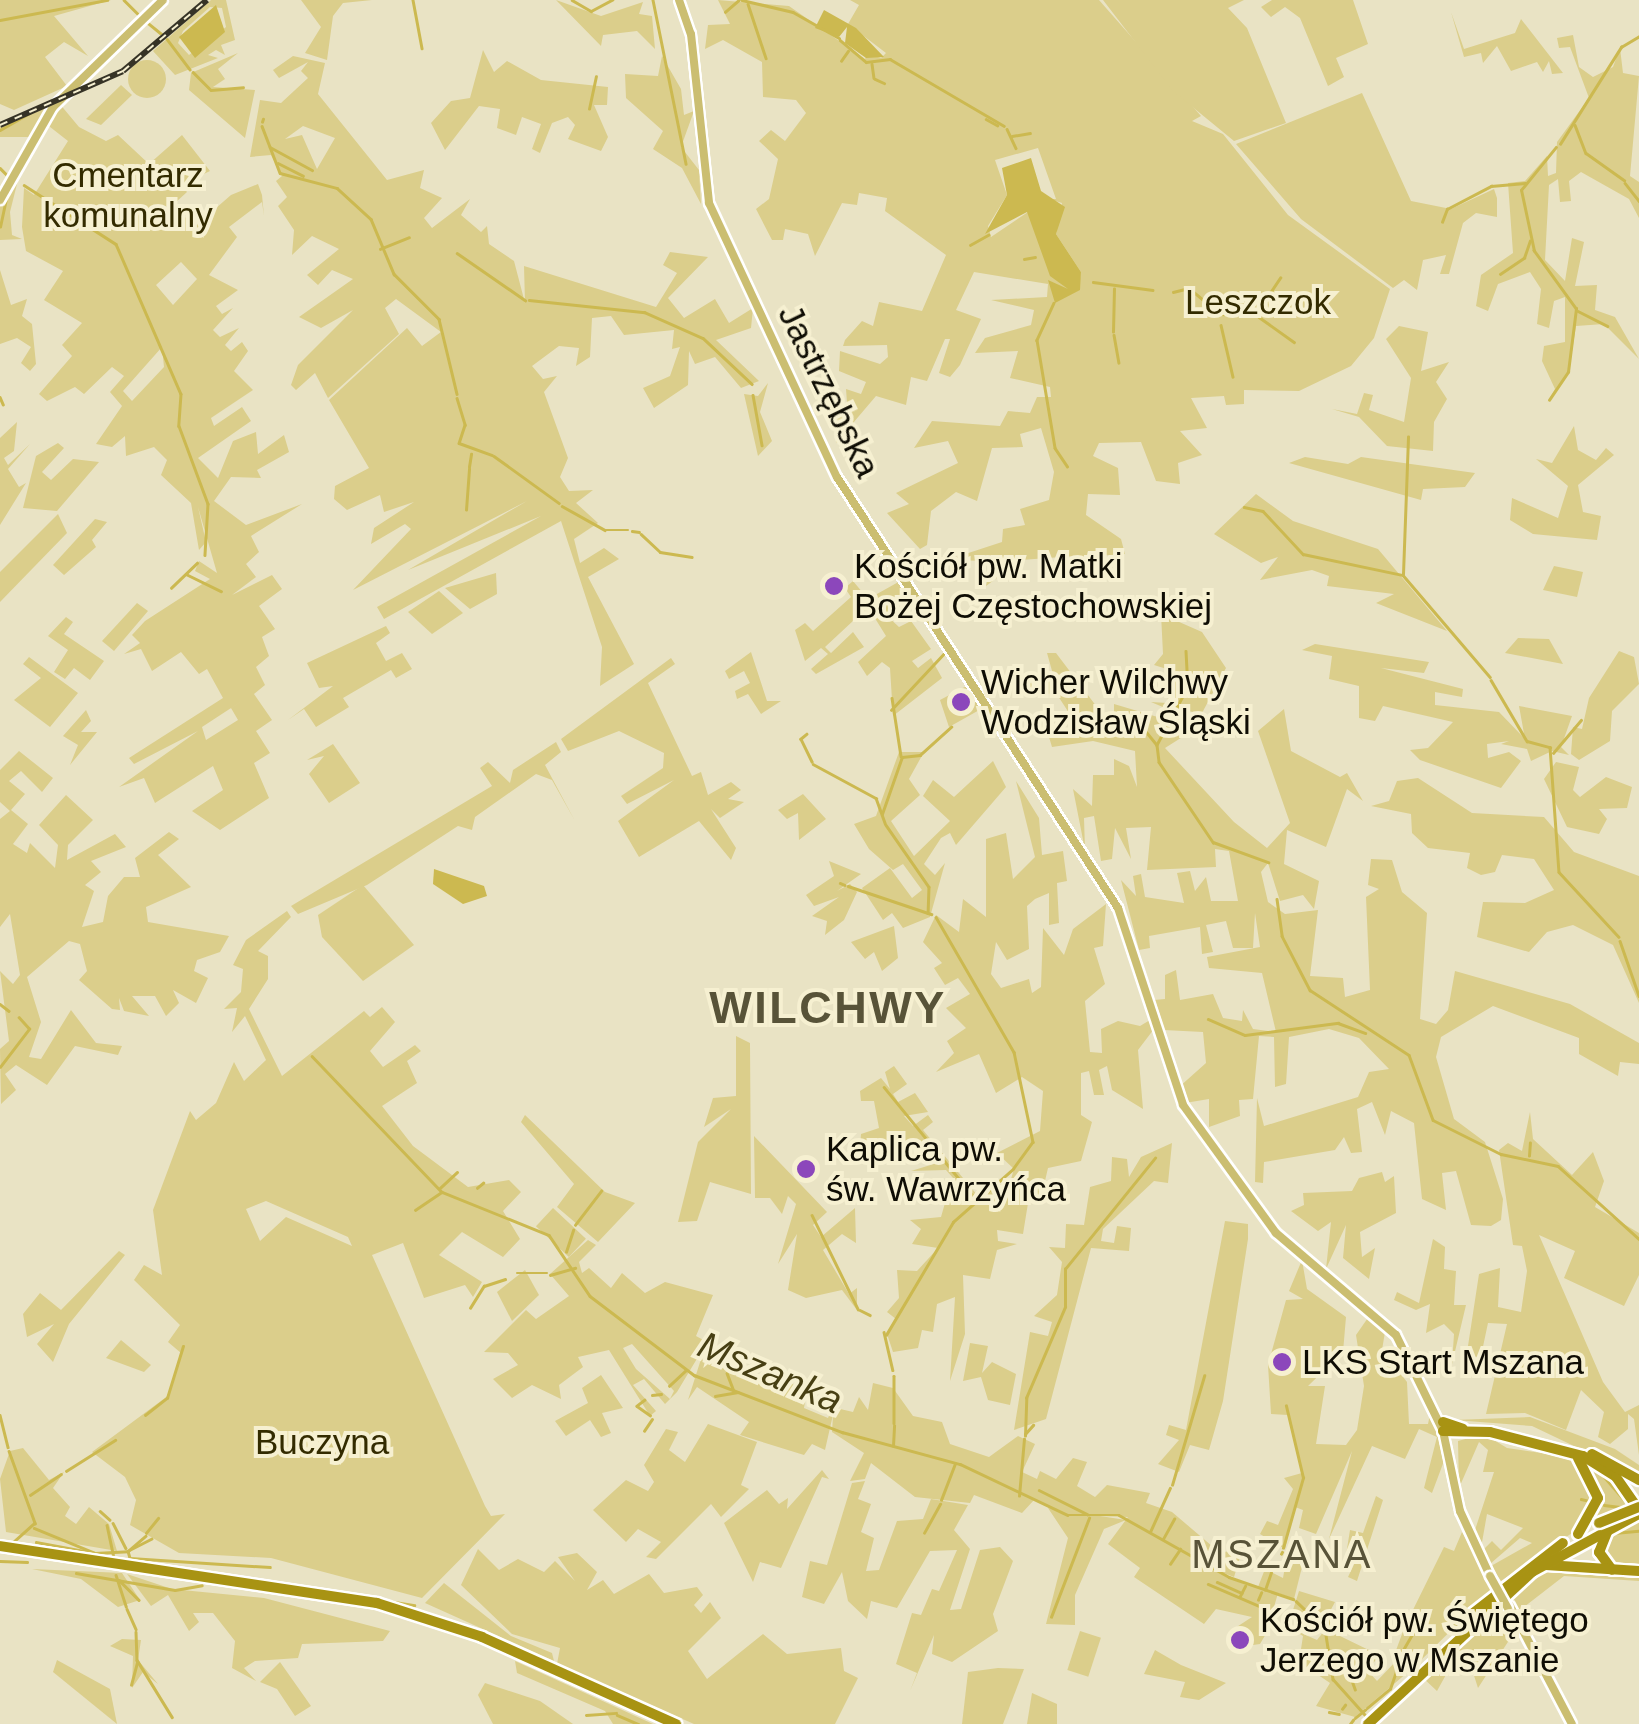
<!DOCTYPE html>
<html>
<head>
<meta charset="utf-8">
<style>
	body { margin:0 }
	#map { position:relative; width:1639px; height:1724px; overflow:hidden; background:#e9e3c4; font-family:Arial,sans-serif }
	div>[style] { position:absolute }
	.green>* { inset:0; background:#dbce8b; transform-origin:0 0 }
	.round { border-radius:50% }
	.water>* { inset:0; background:#ccb950 }
	.stream>* { height:2.5px; margin:-1.25px; padding:0 1.25px; transform-origin:1.25px; border-radius:1.25px; background:#ccb950 }
	.roads { filter:drop-shadow(2px 0 #fff) drop-shadow(-2px 0 #fff) drop-shadow(0 2px #fff) drop-shadow(0 -2px #fff) }
	.major>* { height:8px; margin:-4px; padding:0 4px; transform-origin:4px; border-radius:4px; background:#cbbe71 }
	.highway>* { height:10px; margin:-5px; padding:0 5px; transform-origin:5px; border-radius:5px; background:#a89313 }
	.rail>* { height:6px; margin-top:-3px; transform-origin:0; background:repeating-linear-gradient(90deg,#f6f0d1 0 8px,#363326 0 16px); box-sizing:border-box; border-block:2px solid #363326 }
	.bridges { filter:drop-shadow(2px 0 #fff) drop-shadow(-2px 0 #fff) drop-shadow(0 2px #fff) drop-shadow(0 -2px #fff) }
	.major-bridge>* { height:8px; margin:-4px; padding:0 4px; transform-origin:4px; border-radius:4px; background:#cbbe71 }
	.highway-bridge>* { height:10px; margin:-5px; padding:0 5px; transform-origin:5px; border-radius:5px; background:#a89313 }
	.dots>* { width:28px; height:28px; translate:-50% -50%; box-sizing:border-box; border:5px solid #f6f0d1; border-radius:50% }
	span { translate:-50% -50%; white-space:nowrap; text-align:center; line-height:1.15; -webkit-text-stroke:8px #f6f0d1; paint-order:stroke }
	.park-label { font-size:35px; color:#332b00 }
	.street-label { font-size:35px; color:#0f0d04 }
	.poi-label { font-size:35px; color:#0f0d04 }
	.left { translate:0 -50%; text-align:left }
	.water-label { font-size:38px; color:#473f13; font-style:italic }
	.quarter-label { font-size:40px; color:#585338; letter-spacing:2.5px }
	.district-label { font-size:45px; color:#585338; font-weight:700; letter-spacing:2.5px }
</style>
</head>
<body>
<div id="map">
	<div class="green">
		<div style="clip-path:polygon(0 0,111px 0,54px 16px,88px 56px,64px 42px,45px 57px,67px 86px,14px 110px,0 104px)"></div>
		<div style="clip-path:polygon(evenodd,211px 0,226px 0,235px 40px,221px 45px,225px 55px,216px 50px,208px 55px,218px 58px,175px 75px,153px 51px,211px 0,210px 7px,222px 8px,226px 27px,189px 55px,178px 43px,183px 31px,210px 7px)"></div>
		<div style="clip-path:polygon(301px 0,372px 0,343px 3px,333px 16px,327px 60px,305px 53px,321px 27px)"></div>
		<div style="clip-path:polygon(556px 0,601px 16px,643px 2px,639px 14px,652px 16px,655px 49px,637px 31px,603px 35px,601px 46px)"></div>
		<div style="clip-path:polygon(evenodd,718px 0,789px 6px,865px 59px,868px 54px,881px 58px,886px 53px,848px 24px,859px 5px,850px 0,1099px 0,1201px 116px,1192px 121px,1223px 134px,1288px 215px,1390px 289px,1374px 338px,1351px 366px,1299px 391px,1244px 390px,1244px 404px,1226px 405px,1224px 396px,1191px 398px,1207px 428px,1180px 431px,1202px 455px,1178px 463px,1180px 484px,1156px 481px,1141px 442px,1099px 443px,1093px 456px,1118px 468px,1120px 495px,1088px 494px,1086px 515px,1121px 539px,1125px 554px,1096px 556px,1095px 566px,1075px 556px,1021px 560px,986px 586px,991px 561px,947px 560px,1002px 542px,1003px 529px,1025px 525px,1020px 509px,1049px 500px,1054px 472px,1041px 428px,1020px 434px,1023px 447px,992px 448px,977px 501px,956px 492px,931px 511px,927px 545px,920px 549px,887px 513px,909px 504px,896px 493px,958px 463px,948px 441px,914px 448px,932px 421px,1000px 426px,1008px 411px,1030px 413px,1037px 397px,1051px 397px,1050px 387px,1010px 378px,1018px 351px,975px 353px,985px 338px,1031px 325px,1034px 310px,991px 300px,1047px 297px,1048px 284px,974px 272px,956px 310px,981px 319px,960px 365px,950px 377px,939px 373px,950px 339px,945px 339px,927px 381px,911px 377px,906px 405px,876px 396px,836px 443px,836px 409px,847px 403px,846px 389px,861px 394px,866px 382px,839px 371px,840px 351px,880px 364px,888px 357px,887px 345px,843px 346px,845px 340px,862px 321px,873px 326px,879px 302px,922px 311px,946px 255px,885px 211px,887px 198px,859px 193px,857px 205px,842px 203px,815px 256px,808px 234px,785px 229px,783px 240px,772px 240px,756px 209px,769px 199px,778px 159px,759px 141px,771px 130px,785px 141px,806px 113px,796px 100px,763px 97px,762px 62px,723px 40px,705px 49px,708px 25px,730px 24px,718px 0,1038px 148px,1056px 199px,1049px 199px,1062px 203px,1056px 234px,1081px 272px,1078px 291px,1052px 271px,1028px 212px,991px 237px,988px 226px,1007px 195px,995px 160px,1038px 148px)"></div>
		<div style="clip-path:polygon(1103px 0,1244px 0,1228px 8px,1247px 28px,1286px 123px,1234px 141px,1173px 91px)"></div>
		<div style="clip-path:polygon(1272px 0,1353px 0,1368px 44px,1336px 58px,1344px 77px,1328px 86px,1300px 18px,1285px 7px,1271px 17px,1261px 7px)"></div>
		<div style="clip-path:polygon(1451px 12px,1464px 49px,1515px 33px,1521px 19px,1563px 73px,1552px 74px,1549px 61px,1543px 72px,1537px 62px,1511px 71px,1497px 46px,1483px 63px,1481px 53px,1464px 57px)"></div>
		<div style="clip-path:polygon(1573px 35px,1579px 67px,1593px 77px,1613px 67px,1620px 48px,1623px 73px,1639px 76px,1630px 176px,1639px 182px,1639px 218px,1629px 199px,1581px 172px,1569px 181px,1571px 201px,1560px 202px,1558px 179px,1549px 185px,1545px 260px,1565px 281px,1572px 238px,1584px 242px,1575px 286px,1597px 285px,1595px 310px,1615px 317px,1639px 359px,1604px 324px,1576px 326px,1569px 371px,1547px 403px,1555px 389px,1542px 361px,1544px 346px,1565px 342px,1565px 297px,1554px 301px,1549px 328px,1537px 324px,1541px 289px,1530px 272px,1498px 284px,1488px 311px,1476px 306px,1481px 275px,1513px 253px,1508px 183px,1525px 181px,1547px 156px,1548px 176px,1556px 173px,1557px 142px,1589px 98px,1570px 47px,1559px 48px,1557px 38px)"></div>
		<div style="clip-path:polygon(483px 50px,494px 72px,507px 61px,541px 80px,608px 87px,607px 105px,594px 105px,608px 137px,601px 151px,568px 139px,575px 125px,568px 117px,552px 123px,540px 153px,532px 149px,541px 124px,522px 117px,516px 135px,497px 128px,500px 109px,479px 106px,445px 150px,431px 123px,451px 101px,470px 98px)"></div>
		<div style="clip-path:polygon(238px 53px,218px 69px,225px 79px,213px 87px,255px 90px,245px 138px,189px 90px,191px 73px)"></div>
		<div style="clip-path:polygon(evenodd,293px 56px,325px 63px,318px 94px,387px 180px,424px 170px,420px 188px,442px 198px,424px 218px,432px 228px,470px 199px,461px 215px,481px 232px,487px 226px,489px 244px,514px 261px,525px 303px,524px 266px,656px 307px,677px 273px,663px 265px,670px 252px,708px 257px,668px 298px,684px 318px,715px 299px,729px 323px,753px 308px,751px 328px,716px 340px,759px 381px,741px 388px,715px 357px,695px 364px,689px 351px,688px 385px,654px 408px,643px 388px,670px 376px,680px 347px,672px 349px,674px 330px,624px 335px,611px 316px,592px 318px,590px 357px,576px 366px,579px 348px,559px 346px,532px 366px,543px 379px,557px 376px,544px 392px,568px 458px,560px 477px,569px 491px,593px 490px,576px 503px,598px 523px,574px 539px,580px 563px,604px 548px,619px 559px,588px 577px,634px 664px,600px 686px,602px 647px,561px 521px,384px 619px,377px 607px,541px 516px,408px 570px,527px 501px,353px 590px,411px 529px,405px 524px,371px 544px,374px 528px,414px 502px,384px 512px,380px 495px,347px 510px,334px 499px,335px 486px,369px 468px,329px 400px,407px 328px,422px 346px,441px 332px,396px 299px,385px 308px,399px 334px,328px 398px,315px 373px,296px 390px,291px 385px,298px 365px,353px 310px,321px 328px,299px 317px,353px 279px,332px 270px,318px 285px,307px 275px,339px 249px,312px 236px,292px 255px,294px 230px,278px 206px,287px 197px,276px 181px,282px 176px,271px 155px,250px 157px,260px 100px,281px 103px,308px 78px,301px 71px,308px 62px,279px 78px,273px 70px,293px 56px,303px 126px,335px 138px,317px 169px,302px 135px,285px 139px,303px 126px)"></div>
		<div style="clip-path:polygon(662px 56px,681px 89px,684px 115px,694px 111px,681px 147px,699px 170px,701px 204px,682px 168px,653px 149px,663px 131px,626px 98px,625px 74px,658px 76px)"></div>
		<div class="round" style="left:128px;top:60px;width:38px;height:38px"></div>
		<div style="clip-path:polygon(121px 85px,132px 95px,101px 125px,86px 119px)"></div>
		<div style="clip-path:polygon(1362px 93px,1411px 201px,1451px 209px,1494px 189px,1497px 198px,1497px 217px,1476px 213px,1463px 223px,1449px 274px,1440px 274px,1446px 255px,1423px 260px,1417px 290px,1404px 280px,1393px 288px,1301px 219px,1236px 144px)"></div>
		<div style="clip-path:polygon(54px 102px,33px 137px,0 137px,0 127px)"></div>
		<div style="clip-path:polygon(evenodd,59px 103px,79px 127px,106px 141px,118px 135px,149px 164px,182px 135px,210px 171px,181px 185px,187px 192px,175px 203px,193px 228px,231px 195px,258px 184px,262px 195px,264px 216px,262px 202px,229px 227px,237px 237px,209px 275px,238px 290px,216px 306px,222px 314px,233px 308px,213px 330px,220px 337px,239px 328px,225px 345px,231px 351px,242px 342px,248px 351px,234px 371px,253px 390px,211px 418px,214px 426px,242px 407px,251px 421px,198px 458px,218px 478px,233px 441px,256px 432px,258px 454px,284px 435px,289px 452px,257px 470px,261px 478px,231px 477px,214px 501px,246px 525px,302px 504px,251px 536px,259px 552px,246px 564px,256px 577px,232px 595px,272px 575px,282px 589px,259px 606px,275px 629px,262px 637px,269px 656px,256px 667px,265px 685px,254px 694px,272px 720px,256px 731px,270px 753px,254px 763px,269px 798px,220px 830px,192px 811px,223px 790px,213px 766px,155px 803px,144px 778px,119px 787px,198px 731px,134px 764px,129px 758px,223px 698px,207px 669px,199px 674px,181px 652px,152px 671px,141px 649px,124px 654px,140px 643px,132px 635px,145px 621px,210px 579px,195px 571px,199px 561px,217px 573px,198px 507px,206px 542px,199px 550px,191px 503px,161px 475px,167px 460px,154px 447px,126px 456px,125px 436px,112px 447px,96px 444px,122px 406px,110px 392px,124px 376px,112px 367px,84px 394px,75px 387px,47px 401px,39px 394px,72px 356px,62px 345px,82px 323px,44px 300px,63px 271px,26px 251px,22px 227px,24px 188px,34px 195px,68px 141px,45px 123px,59px 103px,181px 262px,197px 279px,173px 305px,156px 285px,181px 262px,59px 103px,162px 347px,164px 367px,132px 401px,123px 391px,162px 347px,59px 103px,251px 695px,231px 708px,238px 720px,206px 740px,202px 727px,251px 695px)"></div>
		<div style="clip-path:polygon(22px 164px,10px 212px,12px 235px,22px 239px,0 240px,0 204px)"></div>
		<div style="clip-path:polygon(0 270px,11px 305px,27px 299px,22px 316px,32px 324px,36px 364px,30px 371px,21px 363px,31px 347px,17px 338px,0 344px)"></div>
		<div style="clip-path:polygon(1399px 326px,1428px 332px,1421px 371px,1449px 362px,1436px 382px,1447px 399px,1434px 422px,1433px 451px,1387px 446px,1359px 417px,1332px 409px,1357px 414px,1364px 393px,1373px 395px,1369px 410px,1404px 422px,1411px 378px,1386px 339px)"></div>
		<div style="clip-path:polygon(768px 383px,760px 412px,772px 441px,758px 456px,744px 394px,758px 396px)"></div>
		<div style="clip-path:polygon(17px 422px,14px 451px,4px 458px,8px 465px,30px 444px,8px 469px,19px 487px,26px 483px,0 525px,0 438px)"></div>
		<div style="clip-path:polygon(1574px 426px,1578px 450px,1596px 460px,1606px 448px,1614px 455px,1578px 485px,1583px 512px,1601px 516px,1597px 540px,1533px 534px,1510px 520px,1512px 498px,1558px 518px,1568px 486px,1536px 459px,1552px 463px)"></div>
		<div style="clip-path:polygon(58px 443px,64px 448px,42px 472px,51px 480px,73px 459px,99px 462px,57px 511px,23px 508px,36px 456px)"></div>
		<div style="clip-path:polygon(1305px 457px,1348px 464px,1361px 457px,1475px 473px,1465px 487px,1423px 489px,1421px 500px,1289px 463px)"></div>
		<div style="clip-path:polygon(1256px 494px,1293px 521px,1378px 549px,1447px 631px,1376px 603px,1394px 594px,1327px 586px,1329px 576px,1312px 570px,1260px 580px,1278px 557px,1261px 563px,1214px 534px)"></div>
		<div style="clip-path:polygon(58px 514px,67px 533px,0 602px,0 572px)"></div>
		<div style="clip-path:polygon(95px 519px,107px 522px,92px 540px,96px 547px,64px 575px,53px 565px)"></div>
		<div style="clip-path:polygon(1554px 566px,1583px 572px,1577px 597px,1543px 590px)"></div>
		<div style="clip-path:polygon(496px 573px,497px 594px,470px 609px,445px 588px)"></div>
		<div style="clip-path:polygon(902px 580px,911px 591px,886px 615px,899px 627px,911px 621px,931px 649px,912px 661px,918px 668px,931px 658px,942px 678px,893px 716px,890px 668px,882px 662px,867px 676px,858px 662px,886px 636px,868px 607px,825px 647px,831px 653px,853px 632px,864px 647px,816px 674px,811px 669px,828px 654px,821px 648px,805px 661px,795px 630px,805px 623px,813px 631px,851px 597px,845px 588px,853px 581px,868px 599px)"></div>
		<div style="clip-path:polygon(439px 591px,463px 613px,432px 634px,408px 612px)"></div>
		<div style="clip-path:polygon(137px 603px,148px 611px,114px 651px,102px 641px)"></div>
		<div style="clip-path:polygon(1161px 614px,1202px 632px,1226px 668px,1202px 713px,1186px 711px,1183px 720px,1195px 729px,1165px 748px,1234px 822px,1267px 848px,1290px 823px,1258px 731px,1284px 709px,1291px 751px,1340px 777px,1347px 773px,1363px 801px,1347px 789px,1326px 847px,1287px 830px,1284px 864px,1319px 881px,1314px 909px,1303px 895px,1280px 901px,1268px 863px,1261px 872px,1268px 902px,1285px 914px,1318px 910px,1310px 976px,1343px 978px,1345px 997px,1370px 990px,1366px 897px,1379px 889px,1368px 885px,1371px 859px,1392px 860px,1402px 892px,1427px 913px,1420px 1019px,1436px 1024px,1448px 1010px,1455px 971px,1570px 1004px,1639px 1043px,1639px 1064px,1620px 1062px,1618px 1076px,1579px 1054px,1579px 1038px,1493px 1006px,1441px 1037px,1436px 1057px,1454px 1119px,1485px 1142px,1503px 1199px,1501px 1220px,1491px 1226px,1471px 1225px,1456px 1171px,1442px 1173px,1446px 1210px,1422px 1199px,1414px 1123px,1391px 1111px,1385px 1135px,1372px 1102px,1357px 1109px,1362px 1152px,1351px 1153px,1344px 1137px,1335px 1150px,1264px 1162px,1263px 1183px,1255px 1182px,1257px 1098px,1264px 1126px,1358px 1097px,1369px 1072px,1389px 1069px,1359px 1038px,1329px 1029px,1289px 1037px,1286px 1084px,1275px 1087px,1274px 1037px,1259px 1036px,1253px 1099px,1239px 1100px,1240px 1116px,1209px 1127px,1209px 1099px,1185px 1103px,1178px 1088px,1206px 1063px,1203px 1032px,1164px 1030px,1154px 1000px,1165px 999px,1165px 975px,1176px 970px,1180px 1000px,1213px 994px,1223px 1018px,1242px 1021px,1243px 1010px,1253px 1029px,1276px 1032px,1262px 973px,1209px 968px,1207px 957px,1260px 947px,1255px 913px,1253px 948px,1233px 948px,1226px 921px,1206px 925px,1213px 952px,1202px 954px,1200px 927px,1149px 936px,1150px 948px,1139px 950px,1121px 880px,1136px 896px,1133px 876px,1141px 874px,1145px 897px,1184px 903px,1177px 873px,1190px 871px,1195px 891px,1206px 877px,1211px 901px,1238px 901px,1229px 851px,1215px 849px,1216px 867px,1147px 870px,1151px 827px,1126px 828px,1131px 859px,1115px 828px,1112px 859px,1101px 861px,1094px 816px,1084px 818px,1085px 850px,1073px 789px,1092px 806px,1093px 775px,1114px 775px,1114px 759px,1129px 766px,1137px 787px,1135px 751px,1093px 741px,1052px 747px,1049px 737px,1095px 727px,1092px 717px,1071px 716px,1056px 693px,1029px 696px,1021px 685px,1054px 678px,1047px 653px,1056px 653px,1103px 715px,1114px 716px,1114px 704px,1171px 721px,1177px 713px,1151px 702px,1167px 703px,1173px 671px,1154px 665px,1163px 654px)"></div>
		<div style="clip-path:polygon(66px 617px,73px 622px,64px 634px,104px 661px,90px 680px,74px 668px,65px 679px,54px 672px,68px 650px,48px 636px)"></div>
		<div style="clip-path:polygon(386px 626px,390px 633px,376px 643px,386px 661px,402px 653px,412px 669px,396px 678px,391px 670px,343px 698px,349px 707px,316px 727px,304px 709px,288px 720px,333px 686px,319px 688px,307px 663px)"></div>
		<div style="clip-path:polygon(1518px 638px,1549px 639px,1563px 664px,1505px 653px)"></div>
		<div style="clip-path:polygon(1315px 644px,1429px 662px,1424px 673px,1381px 668px,1463px 689px,1462px 697px,1435px 692px,1435px 705px,1499px 712px,1525px 739px,1519px 706px,1572px 716px,1561px 747px,1569px 755px,1552px 751px,1531px 761px,1527px 749px,1501px 744px,1509px 741px,1487px 744px,1488px 758px,1509px 752px,1521px 761px,1501px 788px,1420px 760px,1410px 750px,1428px 748px,1453px 722px,1383px 706px,1375px 721px,1359px 718px,1359px 686px,1329px 679px,1332px 656px,1302px 650px)"></div>
		<div style="clip-path:polygon(1619px 651px,1634px 657px,1639px 684px,1612px 711px,1610px 741px,1579px 760px,1571px 754px,1573px 727px,1582px 729px,1589px 698px)"></div>
		<div style="clip-path:polygon(751px 652px,767px 701px,781px 701px,761px 714px,748px 694px,737px 699px,735px 691px,750px 683px,744px 671px,729px 679px,725px 671px)"></div>
		<div style="clip-path:polygon(29px 657px,78px 693px,50px 727px,14px 700px,41px 678px,23px 664px)"></div>
		<div style="clip-path:polygon(671px 658px,675px 664px,648px 683px,692px 776px,701px 772px,708px 795px,731px 782px,741px 790px,728px 799px,744px 802px,720px 818px,711px 809px,736px 848px,731px 860px,699px 821px,639px 857px,618px 821px,674px 780px,627px 804px,621px 796px,663px 768px,664px 753px,619px 731px,568px 751px,561px 739px)"></div>
		<div style="clip-path:polygon(974px 682px,990px 704px,949px 727px,940px 700px)"></div>
		<div style="clip-path:polygon(86px 710px,91px 721px,81px 732px,97px 732px,70px 765px,78px 745px,63px 736px)"></div>
		<div style="clip-path:polygon(556px 742px,561px 752px,545px 765px,575px 821px,552px 780px,536px 774px,475px 817px,472px 830px,458px 826px,367px 885px,298px 914px,291px 906px,492px 786px,480px 768px,488px 762px,510px 783px,513px 770px)"></div>
		<div style="clip-path:polygon(333px 744px,360px 783px,329px 803px,309px 774px,324px 756px,307px 760px)"></div>
		<div style="clip-path:polygon(19px 751px,53px 778px,42px 792px,21px 771px,9px 781px,25px 794px,11px 810px,28px 824px,13px 844px,27px 853px,30px 843px,55px 868px,58px 845px,39px 825px,66px 795px,93px 820px,68px 845px,67px 860px,115px 834px,126px 847px,91px 861px,101px 872px,85px 885px,94px 891px,82px 927px,103px 922px,108px 896px,124px 877px,140px 877px,135px 858px,169px 832px,179px 839px,158px 855px,191px 887px,146px 907px,148px 922px,229px 936px,220px 952px,197px 960px,194px 971px,208px 978px,196px 1003px,173px 990px,179px 1003px,166px 1016px,155px 996px,132px 996px,149px 1016px,124px 1011px,119px 998px,120px 1010px,112px 1009px,79px 980px,87px 971px,80px 944px,69px 941px,27px 977px,41px 1022px,29px 1057px,41px 1059px,71px 1010px,96px 1043px,122px 1046px,118px 1055px,75px 1046px,47px 1085px,16px 1065px,5px 1074px,16px 1090px,1px 1104px,0 1049px,9px 1041px,0 971px,13px 984px,20px 975px,10px 914px,0 927px,0 819px,10px 811px,0 802px,0 770px)"></div>
		<div style="clip-path:polygon(899px 752px,924px 752px,909px 779px,920px 795px,891px 821px,914px 856px,950px 821px,923px 796px,933px 780px,954px 797px,993px 761px,1006px 787px,956px 845px,950px 833px,941px 838px,924px 864px,935px 875px,945px 863px,930px 917px,903px 928px,892px 913px,883px 920px,862px 888px,890px 868px,912px 898px,922px 890px,903px 864px,893px 870px,869px 849px,854px 824px,876px 816px)"></div>
		<div style="clip-path:polygon(1556px 762px,1579px 767px,1573px 790px,1580px 797px,1606px 777px,1632px 787px,1627px 808px,1599px 809px,1607px 819px,1599px 834px,1567px 827px,1544px 779px)"></div>
		<div style="clip-path:polygon(1418px 778px,1472px 813px,1544px 817px,1574px 852px,1639px 876px,1639px 1003px,1613px 945px,1573px 925px,1547px 932px,1529px 952px,1477px 937px,1483px 902px,1525px 903px,1554px 890px,1534px 859px,1502px 855px,1495px 872px,1481px 875px,1467px 868px,1470px 853px,1428px 848px,1412px 833px,1411px 814px,1371px 806px,1389px 801px,1397px 781px)"></div>
		<div style="clip-path:polygon(1016px 781px,1039px 818px,1042px 855px,1063px 851px,1067px 881px,1057px 883px,1059px 923px,1049px 925px,1049px 893px,1035px 899px,1027px 906px,1029px 949px,1007px 960px,996px 942px,991px 974px,1001px 988px,1029px 979px,1032px 993px,1041px 987px,1043px 928px,1064px 955px,1073px 929px,1106px 904px,1103px 946px,1094px 948px,1105px 984px,1085px 1001px,1090px 1052px,1102px 1053px,1101px 1029px,1118px 1021px,1140px 1026px,1155px 1017px,1157px 1025px,1138px 1050px,1143px 1109px,1112px 1090px,1107px 1066px,1099px 1070px,1104px 1095px,1094px 1095px,1089px 1071px,1081px 1073px,1081px 1115px,1092px 1122px,1081px 1161px,1048px 1168px,1041px 1198px,1029px 1197px,1023px 1234px,997px 1230px,998px 1241px,1017px 1244px,997px 1250px,990px 1279px,963px 1275px,965px 1334px,950px 1381px,955px 1297px,937px 1304px,933px 1332px,922px 1330px,918px 1348px,893px 1352px,887px 1334px,896px 1319px,887px 1312px,899px 1298px,897px 1270px,917px 1271px,938px 1248px,912px 1244px,921px 1229px,910px 1220px,941px 1217px,949px 1189px,961px 1187px,946px 1170px,911px 1171px,937px 1163px,924px 1144px,877px 1140px,878px 1158px,859px 1159px,861px 1134px,879px 1128px,874px 1101px,861px 1101px,860px 1091px,881px 1078px,890px 1089px,885px 1072px,894px 1066px,907px 1084px,893px 1094px,898px 1102px,915px 1093px,928px 1112px,904px 1116px,913px 1126px,928px 1115px,933px 1122px,923px 1130px,978px 1196px,1011px 1179px,1014px 1169px,997px 1153px,1040px 1131px,1043px 1091px,1022px 1077px,996px 1093px,979px 1054px,936px 1072px,954px 1053px,947px 1041px,966px 1028px,946px 1008px,970px 994px,958px 978px,945px 985px,934px 968px,942px 963px,923px 942px,936px 915px,959px 932px,963px 899px,986px 917px,986px 839px,1006px 833px,1013px 879px,1035px 857px)"></div>
		<div style="clip-path:polygon(803px 794px,826px 819px,799px 840px,798px 813px,787px 819px,778px 810px)"></div>
		<div style="clip-path:polygon(829px 861px,861px 874px,837px 891px,850px 884px,857px 892px,844px 920px,825px 935px,827px 921px,812px 916px,839px 897px,814px 906px,806px 895px,834px 876px)"></div>
		<div style="clip-path:polygon(363px 885px,414px 945px,363px 981px,322px 937px,318px 915px)"></div>
		<div style="clip-path:polygon(evenodd,287px 911px,291px 917px,258px 951px,268px 956px,268px 979px,249px 1009px,282px 1076px,364px 1011px,370px 1017px,382px 1007px,395px 1022px,370px 1051px,383px 1067px,415px 1045px,421px 1051px,407px 1061px,417px 1083px,382px 1106px,413px 1146px,468px 1187px,509px 1180px,521px 1192px,503px 1211px,520px 1239px,503px 1257px,462px 1232px,439px 1255px,482px 1282px,473px 1297px,465px 1285px,424px 1298px,403px 1243px,372px 1255px,485px 1506px,491px 1516px,505px 1514px,422px 1598px,271px 1558px,179px 1553px,130px 1525px,136px 1500px,125px 1477px,92px 1452px,169px 1395px,181px 1353px,168px 1342px,180px 1325px,134px 1280px,144px 1265px,162px 1275px,153px 1210px,190px 1111px,196px 1120px,216px 1103px,234px 1062px,244px 1081px,266px 1060px,245px 1016px,232px 1032px,237px 1008px,224px 1009px,241px 992px,243px 969px,233px 965px,246px 940px,287px 911px,266px 1201px,348px 1237px,352px 1246px,286px 1217px,260px 1241px,246px 1209px,266px 1201px)"></div>
		<div style="clip-path:polygon(894px 926px,898px 958px,882px 971px,874px 952px,865px 959px,851px 942px)"></div>
		<div style="clip-path:polygon(736px 1036px,750px 1043px,751px 1194px,710px 1182px,697px 1221px,678px 1222px,698px 1142px,731px 1109px,704px 1127px,713px 1098px,736px 1096px)"></div>
		<div style="clip-path:polygon(1530px 1112px,1533px 1139px,1572px 1175px,1593px 1152px,1604px 1181px,1595px 1207px,1639px 1233px,1639px 1275px,1624px 1306px,1564px 1278px,1575px 1251px,1539px 1235px,1603px 1382px,1625px 1412px,1639px 1405px,1639px 1455px,1634px 1419px,1628px 1414px,1628px 1429px,1610px 1444px,1598px 1437px,1604px 1412px,1581px 1390px,1566px 1430px,1525px 1413px,1486px 1414px,1507px 1324px,1488px 1323px,1481px 1356px,1466px 1359px,1479px 1274px,1500px 1268px,1498px 1307px,1521px 1312px,1527px 1271px,1522px 1246px,1513px 1245px,1499px 1150px,1508px 1143px,1522px 1151px)"></div>
		<div style="clip-path:polygon(525px 1115px,605px 1192px,635px 1203px,598px 1242px,557px 1207px,574px 1184px,521px 1122px)"></div>
		<div style="clip-path:polygon(754px 1136px,827px 1212px,813px 1225px,821px 1237px,855px 1208px,856px 1243px,842px 1234px,823px 1250px,849px 1294px,857px 1288px,857px 1310px,842px 1290px,806px 1298px,788px 1290px,797px 1234px,778px 1264px,796px 1204px,788px 1196px,782px 1214px,770px 1198px,755px 1198px)"></div>
		<div style="clip-path:polygon(1172px 1143px,1168px 1183px,1154px 1181px,1103px 1229px,1101px 1241px,1114px 1243px,1117px 1226px,1131px 1228px,1129px 1251px,1091px 1248px,1046px 1419px,1014px 1430px,1030px 1332px,1048px 1336px,1052px 1322px,1034px 1316px,1057px 1295px,1062px 1262px,1049px 1247px,1065px 1248px,1066px 1224px,1084px 1225px,1090px 1187px,1111px 1181px,1112px 1157px,1127px 1159px,1129px 1177px,1141px 1157px)"></div>
		<div style="clip-path:polygon(1382px 1172px,1385px 1182px,1394px 1176px,1396px 1213px,1360px 1232px,1362px 1257px,1375px 1248px,1369px 1279px,1343px 1258px,1346px 1225px,1326px 1269px,1331px 1222px,1318px 1231px,1291px 1211px,1304px 1205px,1303px 1193px,1352px 1191px,1359px 1178px)"></div>
		<div style="left:553px;top:1208px;width:45px;height:25px;rotate:43deg"></div>
		<div style="clip-path:polygon(1225px 1221px,1248px 1224px,1248px 1239px,1223px 1401px,1209px 1450px,1190px 1445px,1179px 1472px,1158px 1464px,1179px 1440px,1166px 1435px,1169px 1425px,1186px 1430px)"></div>
		<div style="clip-path:polygon(1433px 1239px,1445px 1247px,1444px 1269px,1456px 1271px,1454px 1305px,1466px 1305px,1452px 1364px,1454px 1334px,1444px 1324px,1426px 1333px,1430px 1304px,1416px 1310px,1394px 1300px,1397px 1292px,1419px 1303px)"></div>
		<div style="clip-path:polygon(evenodd,588px 1240px,596px 1245px,579px 1262px,582px 1273px,589px 1268px,611px 1288px,622px 1273px,645px 1293px,665px 1282px,713px 1295px,696px 1336px,707px 1342px,677px 1392px,665px 1404px,644px 1379px,633px 1385px,656px 1411px,650px 1416px,609px 1350px,578px 1357px,583px 1367px,559px 1385px,561px 1399px,532px 1385px,512px 1398px,493px 1379px,518px 1365px,508px 1353px,484px 1352px,526px 1310px,536px 1319px,569px 1296px,550px 1274px,588px 1240px,632px 1344px,674px 1391px,670px 1399px,636px 1369px,623px 1348px,632px 1344px)"></div>
		<div style="clip-path:polygon(119px 1251px,125px 1255px,69px 1324px,53px 1362px,37px 1344px,54px 1324px,27px 1337px,23px 1314px,40px 1293px,61px 1310px)"></div>
		<div style="clip-path:polygon(1302px 1260px,1307px 1289px,1346px 1317px,1343px 1352px,1308px 1386px,1325px 1386px,1316px 1444px,1346px 1445px,1357px 1430px,1364px 1386px,1356px 1335px,1372px 1312px,1386px 1326px,1382px 1350px,1407px 1382px,1409px 1424px,1428px 1424px,1430px 1414px,1447px 1453px,1432px 1493px,1424px 1488px,1437px 1437px,1419px 1429px,1405px 1459px,1372px 1446px,1329px 1539px,1352px 1451px,1316px 1534px,1299px 1528px,1303px 1510px,1295px 1507px,1285px 1549px,1260px 1534px,1267px 1521px,1278px 1525px,1293px 1489px,1284px 1478px,1302px 1473px,1288px 1415px,1271px 1414px,1268px 1365px,1286px 1300px,1303px 1299px,1289px 1291px)"></div>
		<div style="clip-path:polygon(525px 1270px,539px 1295px,512px 1321px,497px 1292px)"></div>
		<div style="clip-path:polygon(121px 1340px,151px 1365px,144px 1372px,106px 1358px)"></div>
		<div style="clip-path:polygon(970px 1343px,988px 1346px,982px 1373px,992px 1362px,1016px 1374px,1010px 1405px,988px 1400px,981px 1377px,963px 1381px)"></div>
		<div style="clip-path:polygon(701px 1359px,760px 1384px,774px 1378px,807px 1389px,804px 1408px,828px 1418px,837px 1397px,825px 1450px,812px 1444px,804px 1455px,740px 1435px,749px 1422px,697px 1387px,688px 1400px)"></div>
		<div style="clip-path:polygon(601px 1375px,623px 1408px,602px 1413px,611px 1433px,601px 1437px,590px 1420px,566px 1436px,555px 1421px,588px 1403px,582px 1388px)"></div>
		<div style="clip-path:polygon(873px 1383px,893px 1388px,913px 1416px,942px 1422px,950px 1444px,989px 1457px,1018px 1436px,1035px 1444px,1022px 1472px,1037px 1479px,1040px 1471px,1056px 1479px,1073px 1458px,1087px 1462px,1077px 1486px,1095px 1497px,1107px 1485px,1150px 1493px,1146px 1503px,1172px 1512px,1219px 1552px,1242px 1551px,1234px 1577px,1216px 1570px,1228px 1577px,1258px 1587px,1265px 1569px,1283px 1578px,1287px 1555px,1296px 1559px,1303px 1563px,1294px 1599px,1278px 1593px,1272px 1614px,1260px 1609px,1270px 1627px,1260px 1644px,1246px 1646px,1246px 1637px,1229px 1632px,1252px 1617px,1216px 1609px,1204px 1624px,1134px 1577px,1140px 1568px,1108px 1544px,1128px 1517px,1071px 1515px,1034px 1500px,1022px 1513px,974px 1495px,970px 1503px,915px 1497px,871px 1463px,865px 1479px,850px 1481px,864px 1453px,832px 1432px,833px 1416px,836px 1408px,853px 1412px,859px 1397px,868px 1410px)"></div>
		<div style="clip-path:polygon(1530px 1417px,1615px 1449px,1639px 1465px,1639px 1477px,1532px 1426px,1454px 1420px)"></div>
		<div style="clip-path:polygon(708px 1424px,757px 1442px,741px 1485px,749px 1489px,721px 1517px,711px 1504px,656px 1559px,646px 1557px,661px 1542px,638px 1529px,626px 1542px,593px 1510px,626px 1480px,648px 1491px,654px 1482px,644px 1465px,666px 1429px,678px 1432px,669px 1450px,685px 1462px)"></div>
		<div style="clip-path:polygon(1484px 1434px,1507px 1448px,1576px 1458px,1596px 1497px,1575px 1531px,1501px 1581px,1491px 1566px,1532px 1543px,1520px 1538px,1490px 1564px,1483px 1550px,1492px 1541px,1501px 1550px,1523px 1528px,1487px 1514px,1481px 1548px,1468px 1523px,1475px 1530px,1494px 1472px,1483px 1472px,1488px 1450px,1479px 1442px,1459px 1488px,1458px 1441px)"></div>
		<div style="clip-path:polygon(23px 1448px,49px 1480px,64px 1472px,53px 1488px,70px 1507px,65px 1516px,76px 1524px,89px 1507px,109px 1524px,117px 1551px,6px 1532px,0 1479px,10px 1451px)"></div>
		<div style="clip-path:polygon(1589px 1466px,1634px 1505px,1588px 1527px,1599px 1496px)"></div>
		<div style="clip-path:polygon(822px 1470px,829px 1479px,822px 1477px,781px 1568px,760px 1562px,753px 1582px,724px 1523px,767px 1490px,779px 1504px,788px 1498px,787px 1509px)"></div>
		<div style="clip-path:polygon(865px 1481px,858px 1499px,871px 1504px,861px 1532px,874px 1538px,866px 1571px,879px 1570px,897px 1521px,923px 1519px,931px 1499px,968px 1505px,954px 1530px,970px 1549px,950px 1610px,961px 1609px,980px 1550px,1000px 1547px,1013px 1561px,993px 1614px,998px 1631px,952px 1662px,932px 1654px,934px 1635px,910px 1691px,917px 1673px,896px 1664px,912px 1613px,921px 1615px,932px 1589px,939px 1591px,957px 1550px,930px 1551px,897px 1608px,871px 1601px,867px 1619px,848px 1601px,842px 1572px,824px 1604px,802px 1597px,810px 1561px,827px 1565px,852px 1483px)"></div>
		<div style="clip-path:polygon(1376px 1496px,1383px 1500px,1357px 1581px,1348px 1577px,1359px 1554px,1346px 1555px,1350px 1530px,1363px 1533px)"></div>
		<div style="clip-path:polygon(1048px 1508px,1126px 1520px,1104px 1529px,1075px 1595px,1075px 1625px,1046px 1624px,1068px 1538px)"></div>
		<div style="clip-path:polygon(1639px 1518px,1639px 1566px,1605px 1562px,1604px 1538px)"></div>
		<div style="clip-path:polygon(1462px 1532px,1493px 1589px,1412px 1669px,1395px 1653px,1405px 1626px,1444px 1547px,1454px 1551px)"></div>
		<div style="clip-path:polygon(478px 1549px,499px 1570px,518px 1559px,544px 1572px,555px 1561px,575px 1581px,558px 1557px,577px 1553px,597px 1572px,587px 1590px,603px 1580px,614px 1594px,649px 1574px,664px 1593px,697px 1587px,703px 1595px,694px 1605px,701px 1613px,710px 1602px,721px 1618px,688px 1651px,707px 1679px,763px 1634px,787px 1654px,841px 1648px,844px 1671px,858px 1678px,835px 1724px,694px 1724px,557px 1664px,560px 1648px,512px 1634px,461px 1585px)"></div>
		<div style="clip-path:polygon(1595px 1568px,1639px 1573px,1639px 1581px,1564px 1576px,1519px 1611px,1507px 1594px,1541px 1569px)"></div>
		<div style="clip-path:polygon(32px 1569px,122px 1573px,140px 1600px,118px 1607px,81px 1579px)"></div>
		<div style="clip-path:polygon(127px 1574px,172px 1589px,264px 1598px,390px 1631px,383px 1641px,302px 1644px,298px 1658px,255px 1661px,244px 1668px,256px 1681px,232px 1668px,235px 1641px,213px 1613px,193px 1613px,199px 1622px,189px 1631px,168px 1595px,151px 1606px)"></div>
		<div style="clip-path:polygon(444px 1583px,511px 1636px,552px 1653px,554px 1661px,425px 1603px)"></div>
		<div style="clip-path:polygon(1299px 1591px,1335px 1602px,1328px 1615px,1346px 1628px,1340px 1636px,1379px 1655px,1368px 1671px,1377px 1681px,1397px 1660px,1408px 1672px,1355px 1717px,1316px 1706px,1330px 1683px,1299px 1662px,1303px 1636px,1292px 1629px,1317px 1640px,1324px 1631px,1293px 1610px)"></div>
		<div style="clip-path:polygon(1499px 1600px,1517px 1628px,1478px 1688px,1468px 1657px,1453px 1662px,1437px 1691px,1422px 1677px)"></div>
		<div style="left:1080px;top:1631px;width:22px;height:41px;rotate:18deg"></div>
		<div style="clip-path:polygon(122px 1639px,141px 1640px,138px 1660px,158px 1684px,143px 1672px,132px 1688px,133px 1656px,110px 1646px)"></div>
		<div style="clip-path:polygon(1155px 1650px,1181px 1665px,1226px 1683px,1199px 1700px,1180px 1697px,1185px 1682px,1144px 1674px)"></div>
		<div style="clip-path:polygon(57px 1660px,110px 1689px,117px 1724px,53px 1672px)"></div>
		<div style="clip-path:polygon(515px 1661px,642px 1719px,653px 1724px,613px 1724px,605px 1711px,517px 1673px)"></div>
		<div style="clip-path:polygon(280px 1662px,311px 1706px,295px 1716px,277px 1689px,260px 1682px)"></div>
		<div style="clip-path:polygon(998px 1668px,1024px 1669px,1003px 1724px,962px 1724px,968px 1672px)"></div>
		<div style="clip-path:polygon(485px 1683px,540px 1701px,573px 1724px,493px 1724px,478px 1695px)"></div>
		<div style="clip-path:polygon(1032px 1693px,1057px 1704px,1057px 1724px,1027px 1724px)"></div>
	</div>
	<div class="water">
		<div style="clip-path:polygon(216px 5px,225px 32px,195px 58px,179px 37px)"></div>
		<div style="clip-path:polygon(824px 10px,856px 28px,884px 57px,866px 58px,845px 43px,847px 27px,839px 37px,815px 28px)"></div>
		<div style="clip-path:polygon(1031px 158px,1041px 191px,1065px 207px,1056px 234px,1081px 272px,1080px 290px,1055px 303px,1048px 280px,1068px 289px,1050px 276px,1027px 212px,985px 234px,1007px 195px,1002px 168px)"></div>
		<div style="clip-path:polygon(434px 869px,484px 886px,487px 896px,463px 904px,433px 884px)"></div>
	</div>
	<div class="stream">
		<div style="left:124px;top:0;width:23px;rotate:45deg"></div>
		<div style="left:413px;top:0;width:49px;rotate:79.4deg"></div>
		<div style="left:572px;top:0;width:22px;rotate:30deg"></div>
		<div style="left:591px;top:11px;width:24px;rotate:-28deg"></div>
		<div style="left:653px;top:0;width:167px;rotate:78.6deg"></div>
		<div style="left:742px;top:0;width:52px;rotate:13.2deg"></div>
		<div style="left:793px;top:12px;width:53px;rotate:29.5deg"></div>
		<div style="left:748px;top:4px;width:57px;rotate:71.6deg"></div>
		<div style="left:725px;top:12px;width:18px;rotate:-41deg"></div>
		<div style="left:0;top:20px;width:109px;rotate:-10.6deg"></div>
		<div style="left:148px;top:23px;width:19px;rotate:39deg"></div>
		<div style="left:167px;top:39px;width:38px;rotate:53deg"></div>
		<div style="left:840px;top:40px;width:34px;rotate:40deg"></div>
		<div style="left:866px;top:62px;width:24px;rotate:-7deg"></div>
		<div style="left:890px;top:59px;width:132px;rotate:30.4deg"></div>
		<div style="left:841px;top:61px;width:12px;rotate:-55deg"></div>
		<div style="left:872px;top:64px;width:14px;rotate:82deg"></div>
		<div style="left:193px;top:72px;width:25px;rotate:45deg"></div>
		<div style="left:211px;top:90px;width:32px;rotate:-5deg"></div>
		<div style="left:875px;top:79px;width:10px;rotate:24deg"></div>
		<div style="left:589px;top:109px;width:33px;rotate:-78deg"></div>
		<div style="left:986px;top:119px;width:13px;rotate:29deg"></div>
		<div style="left:262px;top:122px;width:3px;rotate:-72deg"></div>
		<div style="left:1575px;top:125px;width:30px;rotate:69deg"></div>
		<div style="left:1586px;top:153px;width:47px;rotate:35.4deg"></div>
		<div style="left:262px;top:126px;width:50px;rotate:69deg"></div>
		<div style="left:280px;top:173px;width:59px;rotate:14.7deg"></div>
		<div style="left:337px;top:188px;width:46px;rotate:42.4deg"></div>
		<div style="left:371px;top:219px;width:60px;rotate:67.3deg"></div>
		<div style="left:394px;top:274px;width:64px;rotate:45deg"></div>
		<div style="left:439px;top:319px;width:77px;rotate:76.5deg"></div>
		<div style="left:1007px;top:129px;width:21px;rotate:65deg"></div>
		<div style="left:0;top:130px;width:34px;rotate:-30deg"></div>
		<div style="left:1012px;top:136px;width:18px;rotate:-9deg"></div>
		<div style="left:1560px;top:144px;width:115px;rotate:-57.8deg"></div>
		<div style="left:1621px;top:47px;width:21px;rotate:-31deg"></div>
		<div style="left:270px;top:147px;width:48px;rotate:28.7deg"></div>
		<div style="left:278px;top:163px;width:28px;rotate:27deg"></div>
		<div style="left:0;top:168px;width:13px;rotate:45deg"></div>
		<div style="left:1625px;top:183px;width:23px;rotate:52deg"></div>
		<div style="left:24px;top:185px;width:109px;rotate:32.7deg"></div>
		<div style="left:116px;top:244px;width:163px;rotate:66.6deg"></div>
		<div style="left:181px;top:394px;width:32px;rotate:94deg"></div>
		<div style="left:179px;top:426px;width:83px;rotate:69.6deg"></div>
		<div style="left:208px;top:504px;width:51px;rotate:93.4deg"></div>
		<div style="left:1442px;top:222px;width:14px;rotate:-69deg"></div>
		<div style="left:1447px;top:209px;width:50px;rotate:-27.6deg"></div>
		<div style="left:1491px;top:186px;width:34px;rotate:-5deg"></div>
		<div style="left:0;top:227px;width:33px;rotate:-78deg"></div>
		<div style="left:970px;top:245px;width:21px;rotate:-29deg"></div>
		<div style="left:380px;top:249px;width:31px;rotate:-22deg"></div>
		<div style="left:457px;top:253px;width:83px;rotate:34.7deg"></div>
		<div style="left:1024px;top:259px;width:11px;rotate:-10deg"></div>
		<div style="left:1500px;top:274px;width:29px;rotate:-34deg"></div>
		<div style="left:1524px;top:258px;width:18px;rotate:-71deg"></div>
		<div style="left:1093px;top:282px;width:60px;rotate:7.7deg"></div>
		<div style="left:1173px;top:292px;width:16px;rotate:-14deg"></div>
		<div style="left:1189px;top:288px;width:40px;rotate:40deg"></div>
		<div style="left:1220px;top:314px;width:35px;rotate:2deg"></div>
		<div style="left:1255px;top:315px;width:45px;rotate:-56deg"></div>
		<div style="left:529px;top:300px;width:116px;rotate:6deg"></div>
		<div style="left:644px;top:312px;width:64px;rotate:23.8deg"></div>
		<div style="left:703px;top:338px;width:67px;rotate:43.2deg"></div>
		<div style="left:1054px;top:303px;width:41px;rotate:114.7deg"></div>
		<div style="left:1037px;top:340px;width:109px;rotate:80.5deg"></div>
		<div style="left:1055px;top:448px;width:22px;rotate:56deg"></div>
		<div style="left:1578px;top:311px;width:33px;rotate:27deg"></div>
		<div style="left:1259px;top:317px;width:43px;rotate:35.5deg"></div>
		<div style="left:1221px;top:325px;width:53px;rotate:77deg"></div>
		<div style="left:1113px;top:332px;width:43px;rotate:-88.7deg"></div>
		<div style="left:1114px;top:335px;width:28px;rotate:80deg"></div>
		<div style="left:753px;top:395px;width:51px;rotate:79.8deg"></div>
		<div style="left:0;top:397px;width:8px;rotate:67deg"></div>
		<div style="left:457px;top:398px;width:28px;rotate:73deg"></div>
		<div style="left:465px;top:425px;width:19px;rotate:108deg"></div>
		<div style="left:459px;top:443px;width:35px;rotate:20deg"></div>
		<div style="left:1549px;top:400px;width:34px;rotate:-56deg"></div>
		<div style="left:1568px;top:372px;width:64px;rotate:-82.8deg"></div>
		<div style="left:1576px;top:309px;width:72px;rotate:-125.9deg"></div>
		<div style="left:1534px;top:251px;width:62px;rotate:-102deg"></div>
		<div style="left:1521px;top:190px;width:55px;rotate:-50.9deg"></div>
		<div style="left:494px;top:456px;width:80px;rotate:35.9deg"></div>
		<div style="left:469px;top:467px;width:13px;rotate:-81deg"></div>
		<div style="left:562px;top:506px;width:49px;rotate:29.2deg"></div>
		<div style="left:605px;top:530px;width:23px"></div>
		<div style="left:1244px;top:507px;width:19px;rotate:12deg"></div>
		<div style="left:1263px;top:511px;width:59px;rotate:47.1deg"></div>
		<div style="left:1303px;top:554px;width:102px;rotate:11.9deg"></div>
		<div style="left:466px;top:510px;width:41px;rotate:-85.8deg"></div>
		<div style="left:632px;top:531px;width:7px;rotate:8deg"></div>
		<div style="left:641px;top:534px;width:26px;rotate:43deg"></div>
		<div style="left:660px;top:552px;width:32px;rotate:9deg"></div>
		<div style="left:186px;top:574px;width:39px;rotate:26deg"></div>
		<div style="left:1403px;top:574px;width:137px;rotate:-87.9deg"></div>
		<div style="left:1403px;top:575px;width:134px;rotate:49.5deg"></div>
		<div style="left:171px;top:588px;width:36px;rotate:-44deg"></div>
		<div style="left:1186px;top:651px;width:36px;rotate:87deg"></div>
		<div style="left:1188px;top:687px;width:66px;rotate:118.1deg"></div>
		<div style="left:1157px;top:745px;width:17px;rotate:83deg"></div>
		<div style="left:1159px;top:762px;width:97px;rotate:56deg"></div>
		<div style="left:1213px;top:842px;width:59px;rotate:20deg"></div>
		<div style="left:1491px;top:680px;width:71px;rotate:59.5deg"></div>
		<div style="left:1527px;top:741px;width:24px;rotate:15deg"></div>
		<div style="left:1550px;top:747px;width:125px;rotate:85.9deg"></div>
		<div style="left:1559px;top:872px;width:88px;rotate:47.3deg"></div>
		<div style="left:892px;top:698px;width:59px;rotate:81.2deg"></div>
		<div style="left:891px;top:710px;width:83px;rotate:-46.9deg"></div>
		<div style="left:1083px;top:731px;width:30px;rotate:-26deg"></div>
		<div style="left:1110px;top:718px;width:36px;rotate:18deg"></div>
		<div style="left:1144px;top:729px;width:19px;rotate:51deg"></div>
		<div style="left:807px;top:734px;width:8px;rotate:140deg"></div>
		<div style="left:801px;top:739px;width:25px;rotate:64deg"></div>
		<div style="left:1553px;top:753px;width:43px;rotate:-49.7deg"></div>
		<div style="left:813px;top:764px;width:72px;rotate:28.4deg"></div>
		<div style="left:876px;top:798px;width:27px;rotate:70deg"></div>
		<div style="left:882px;top:814px;width:60px;rotate:-70.7deg"></div>
		<div style="left:902px;top:757px;width:18px;rotate:-6deg"></div>
		<div style="left:920px;top:755px;width:42px;rotate:-42.1deg"></div>
		<div style="left:886px;top:825px;width:75px;rotate:55.3deg"></div>
		<div style="left:929px;top:887px;width:26px;rotate:92deg"></div>
		<div style="left:840px;top:883px;width:5px;rotate:22deg"></div>
		<div style="left:848px;top:886px;width:88px;rotate:18.6deg"></div>
		<div style="left:1277px;top:899px;width:37px;rotate:82deg"></div>
		<div style="left:1282px;top:936px;width:61px;rotate:62.6deg"></div>
		<div style="left:1310px;top:990px;width:118px;rotate:33.3deg"></div>
		<div style="left:1409px;top:1055px;width:69px;rotate:69.7deg"></div>
		<div style="left:1433px;top:1120px;width:76px;rotate:26.6deg"></div>
		<div style="left:1501px;top:1154px;width:58px;rotate:11.9deg"></div>
		<div style="left:1558px;top:1166px;width:109px;rotate:42deg"></div>
		<div style="left:936px;top:917px;width:156px;rotate:60deg"></div>
		<div style="left:1014px;top:1052px;width:92px;rotate:78.1deg"></div>
		<div style="left:1033px;top:1142px;width:32px;rotate:126deg"></div>
		<div style="left:1620px;top:941px;width:58px;rotate:70.9deg"></div>
		<div style="left:0;top:1004px;width:11px;rotate:38deg"></div>
		<div style="left:1208px;top:1019px;width:40px;rotate:23.4deg"></div>
		<div style="left:1245px;top:1035px;width:94px;rotate:-7.4deg"></div>
		<div style="left:1338px;top:1023px;width:29px;rotate:20deg"></div>
		<div style="left:312px;top:1056px;width:188px;rotate:46.3deg"></div>
		<div style="left:442px;top:1192px;width:115px;rotate:21.9deg"></div>
		<div style="left:549px;top:1235px;width:73px;rotate:56.1deg"></div>
		<div style="left:590px;top:1296px;width:131px;rotate:37.2deg"></div>
		<div style="left:694px;top:1375px;width:159px;rotate:21.1deg"></div>
		<div style="left:842px;top:1432px;width:122px;rotate:15.2deg"></div>
		<div style="left:960px;top:1464px;width:119px;rotate:25.3deg"></div>
		<div style="left:1068px;top:1515px;width:51px"></div>
		<div style="left:1119px;top:1515px;width:126px;rotate:29.4deg"></div>
		<div style="left:1229px;top:1577px;width:68px;rotate:19deg"></div>
		<div style="left:0;top:1067px;width:48px;rotate:-52.7deg"></div>
		<div style="left:29px;top:1029px;width:15px;rotate:-132deg"></div>
		<div style="left:884px;top:1087px;width:142px;rotate:50.7deg"></div>
		<div style="left:1529px;top:1156px;width:13px;rotate:-86deg"></div>
		<div style="left:440px;top:1188px;width:23px;rotate:-43deg"></div>
		<div style="left:477px;top:1188px;width:8px;rotate:-40deg"></div>
		<div style="left:415px;top:1210px;width:32px;rotate:-34deg"></div>
		<div style="left:812px;top:1215px;width:105px;rotate:63.9deg"></div>
		<div style="left:575px;top:1225px;width:43px;rotate:-52.6deg"></div>
		<div style="left:566px;top:1252px;width:23px;rotate:-72deg"></div>
		<div style="left:517px;top:1273px;width:30px"></div>
		<div style="left:550px;top:1275px;width:26px;rotate:-16deg"></div>
		<div style="left:470px;top:1308px;width:26px;rotate:-58deg"></div>
		<div style="left:484px;top:1286px;width:22px;rotate:-18deg"></div>
		<div style="left:860px;top:1310px;width:11px;rotate:27deg"></div>
		<div style="left:884px;top:1332px;width:39px;rotate:77deg"></div>
		<div style="left:886px;top:1335px;width:131px;rotate:-59.3deg"></div>
		<div style="left:953px;top:1222px;width:80px;rotate:-41.5deg"></div>
		<div style="left:727px;top:1373px;width:17px;rotate:69deg"></div>
		<div style="left:894px;top:1376px;width:47px;rotate:90deg"></div>
		<div style="left:669px;top:1386px;width:23px;rotate:-43deg"></div>
		<div style="left:652px;top:1395px;width:9px;rotate:-6deg"></div>
		<div style="left:715px;top:1396px;width:23px;rotate:-10deg"></div>
		<div style="left:645px;top:1400px;width:10px;rotate:143deg"></div>
		<div style="left:637px;top:1406px;width:16px;rotate:35deg"></div>
		<div style="left:0;top:1415px;width:33px;rotate:76deg"></div>
		<div style="left:145px;top:1415px;width:28px;rotate:-38deg"></div>
		<div style="left:167px;top:1398px;width:54px;rotate:-72.9deg"></div>
		<div style="left:644px;top:1431px;width:14px;rotate:-56deg"></div>
		<div style="left:1025px;top:1434px;width:12px;rotate:-48deg"></div>
		<div style="left:1025px;top:1436px;width:38px;rotate:-88deg"></div>
		<div style="left:1026px;top:1398px;width:99px;rotate:-66.8deg"></div>
		<div style="left:1065px;top:1307px;width:38px;rotate:-90deg"></div>
		<div style="left:1065px;top:1269px;width:143px;rotate:-51deg"></div>
		<div style="left:893px;top:1446px;width:20px;rotate:-87deg"></div>
		<div style="left:9px;top:1451px;width:77px;rotate:70.1deg"></div>
		<div style="left:35px;top:1523px;width:28px;rotate:138deg"></div>
		<div style="left:66px;top:1471px;width:58px;rotate:-32.3deg"></div>
		<div style="left:1601px;top:1473px;width:41px;rotate:48.9deg"></div>
		<div style="left:1172px;top:1485px;width:114px;rotate:-73.6deg"></div>
		<div style="left:1039px;top:1490px;width:54px;rotate:26.6deg"></div>
		<div style="left:30px;top:1495px;width:37px;rotate:-34deg"></div>
		<div style="left:1019px;top:1496px;width:57px;rotate:-85deg"></div>
		<div style="left:1581px;top:1499px;width:9px;rotate:13deg"></div>
		<div style="left:941px;top:1500px;width:39px;rotate:-69deg"></div>
		<div style="left:1604px;top:1505px;width:26px;rotate:7deg"></div>
		<div style="left:100px;top:1511px;width:13px;rotate:42deg"></div>
		<div style="left:113px;top:1523px;width:28px;rotate:63deg"></div>
		<div style="left:107px;top:1525px;width:30px;rotate:78deg"></div>
		<div style="left:34px;top:1528px;width:66px;rotate:22.3deg"></div>
		<div style="left:95px;top:1553px;width:33px;rotate:-3deg"></div>
		<div style="left:128px;top:1551px;width:23px;rotate:-41deg"></div>
		<div style="left:1150px;top:1532px;width:48px;rotate:-65.6deg"></div>
		<div style="left:146px;top:1533px;width:19px;rotate:-51deg"></div>
		<div style="left:924px;top:1533px;width:33px;rotate:-61deg"></div>
		<div style="left:1614px;top:1533px;width:25px;rotate:-5deg"></div>
		<div style="left:152px;top:1539px;width:27px;rotate:153deg"></div>
		<div style="left:128px;top:1551px;width:7px;rotate:74deg"></div>
		<div style="left:130px;top:1558px;width:140px;rotate:3.7deg"></div>
		<div style="left:1163px;top:1539px;width:23px;rotate:-61deg"></div>
		<div style="left:36px;top:1542px;width:66px;rotate:10.5deg"></div>
		<div style="left:1283px;top:1548px;width:73px;rotate:-74.1deg"></div>
		<div style="left:1303px;top:1478px;width:74px;rotate:-103.3deg"></div>
		<div style="left:1281px;top:1554px;width:2px;rotate:-63deg"></div>
		<div style="left:0;top:1561px;width:27px;rotate:2deg"></div>
		<div style="left:1170px;top:1564px;width:18px;rotate:-56deg"></div>
		<div style="left:203px;top:1571px;width:214px;rotate:9.2deg"></div>
		<div style="left:76px;top:1573px;width:100px;rotate:9.7deg"></div>
		<div style="left:175px;top:1590px;width:27px;rotate:-10deg"></div>
		<div style="left:116px;top:1575px;width:33px;rotate:72deg"></div>
		<div style="left:119px;top:1580px;width:28px;rotate:45deg"></div>
		<div style="left:1217px;top:1582px;width:27px;rotate:24deg"></div>
		<div style="left:1208px;top:1584px;width:69px;rotate:23.2deg"></div>
		<div style="left:1265px;top:1590px;width:18px;rotate:-71deg"></div>
		<div style="left:1240px;top:1596px;width:11px;rotate:-63deg"></div>
		<div style="left:1258px;top:1600px;width:8px;rotate:-67deg"></div>
		<div style="left:1296px;top:1601px;width:40px;rotate:44deg"></div>
		<div style="left:1325px;top:1629px;width:51px;rotate:80.9deg"></div>
		<div style="left:1333px;top:1679px;width:51px;rotate:48.2deg"></div>
		<div style="left:127px;top:1609px;width:22px;rotate:66deg"></div>
		<div style="left:1051px;top:1617px;width:106px;rotate:-69deg"></div>
		<div style="left:136px;top:1632px;width:28px;rotate:88deg"></div>
		<div style="left:137px;top:1660px;width:67px;rotate:58.4deg"></div>
		<div style="left:1399px;top:1657px;width:32px;rotate:-60deg"></div>
		<div style="left:1346px;top:1664px;width:27px;rotate:70deg"></div>
		<div style="left:131px;top:1685px;width:24px;rotate:-75deg"></div>
		<div style="left:1367px;top:1708px;width:30px;rotate:-40deg"></div>
		<div style="left:1390px;top:1689px;width:28px;rotate:-71deg"></div>
		<div style="left:1342px;top:1709px;width:5px;rotate:-53deg"></div>
		<div style="left:1329px;top:1712px;width:10px;rotate:11deg"></div>
		<div style="left:586px;top:1715px;width:30px;rotate:-4deg"></div>
		<div style="left:617px;top:1715px;width:23px;rotate:23deg"></div>
		<div style="left:1355px;top:1718px;width:13px;rotate:-39deg"></div>
		<div style="left:1350px;top:1724px;width:5px;rotate:-53deg"></div>
	</div>
	<div class="roads">
		<div class="major">
			<div style="left:679px;top:0;width:36px;rotate:71deg"></div>
			<div style="left:691px;top:34px;width:170px;rotate:83.9deg"></div>
			<div style="left:709px;top:203px;width:302px;rotate:65deg"></div>
			<div style="left:837px;top:477px;width:515px;rotate:56.9deg"></div>
			<div style="left:1118px;top:908px;width:207px;rotate:71.7deg"></div>
			<div style="left:1183px;top:1105px;width:158px;rotate:54deg"></div>
			<div style="left:1276px;top:1233px;width:157px;rotate:40.4deg"></div>
			<div style="left:1396px;top:1335px;width:107px;rotate:63.9deg"></div>
			<div style="left:1443px;top:1431px;width:82px;rotate:78deg"></div>
			<div style="left:1460px;top:1511px;width:72px;rotate:65.2deg"></div>
			<div style="left:0;top:200px;width:107px;rotate:-60.3deg"></div>
			<div style="left:53px;top:107px;width:153px;rotate:-44.2deg"></div>
			<div style="left:1510px;top:1606px;width:133px;rotate:62.3deg"></div>
		</div>
		<div class="highway">
			<div style="left:1443px;top:1422px;width:21px;rotate:19deg"></div>
			<div style="left:1443px;top:1431px;width:47px;rotate:1.2deg"></div>
			<div style="left:1490px;top:1432px;width:96px;rotate:14.5deg"></div>
			<div style="left:1583px;top:1456px;width:39px;rotate:32deg"></div>
			<div style="left:1616px;top:1477px;width:40px;rotate:55.1deg"></div>
			<div style="left:1592px;top:1454px;width:54px;rotate:29deg"></div>
			<div style="left:1608px;top:1530px;width:24px;rotate:112deg"></div>
			<div style="left:1599px;top:1552px;width:22px;rotate:54deg"></div>
			<div style="left:1578px;top:1534px;width:41px;rotate:-60.9deg"></div>
			<div style="left:1598px;top:1498px;width:45px;rotate:-116.6deg"></div>
			<div style="left:0;top:1546px;width:381px;rotate:8.6deg"></div>
			<div style="left:377px;top:1603px;width:110px;rotate:17.9deg"></div>
			<div style="left:482px;top:1637px;width:213px;rotate:24.2deg"></div>
			<div style="left:1546px;top:1565px;width:93px;rotate:3.7deg"></div>
			<div style="left:1458px;top:1625px;width:133px;rotate:-38deg"></div>
			<div style="left:1368px;top:1724px;width:224px;rotate:-42.8deg"></div>
			<div style="left:1532px;top:1572px;width:122px;rotate:-28.5deg"></div>
		</div>
	</div>
	<div class="rail">
		<div style="left:0;top:125px;width:134px;rotate:-23.7deg"></div>
		<div style="left:123px;top:71px;width:110px;rotate:-40.2deg"></div>
	</div>
	<div class="bridges">
		<div class="major-bridge">
			<div style="left:1490px;top:1576px;width:37px;rotate:61deg"></div>
		</div>
		<div class="highway-bridge">
			<div style="left:1599px;top:1523px;width:43px;rotate:-21.8deg"></div>
		</div>
	</div>
	<div class="dots">
		<div style="left:834px;top:586px;background:#8c47bb"></div>
		<div style="left:961px;top:702px;background:#8c47bb"></div>
		<div style="left:806px;top:1169px;background:#8c47bb"></div>
		<div style="left:1282px;top:1362px;background:#8c47bb"></div>
		<div style="left:1240px;top:1640px;background:#8c47bb"></div>
	</div>
	<div class="park-label">
		<span style="left:128px;top:195px">Cmentarz<br>komunalny</span>
		<span style="left:1258px;top:302px">Leszczok</span>
		<span style="left:322px;top:1442px">Buczyna</span>
	</div>
	<div class="street-label">
		<span style="left:829px;top:391px;rotate:64deg">Jastrzębska</span>
	</div>
	<div class="poi-label">
		<span class="left" style="left:854px;top:586px">Kościół pw. Matki<br>Bożej Częstochowskiej</span>
		<span class="left" style="left:981px;top:702px">Wicher Wilchwy<br>Wodzisław Śląski</span>
		<span class="left" style="left:826px;top:1169px">Kaplica pw.<br>św. Wawrzyńca</span>
		<span class="left" style="left:1302px;top:1362px">LKS Start Mszana</span>
		<span class="left" style="left:1260px;top:1640px">Kościół pw. Świętego<br>Jerzego w Mszanie</span>
	</div>
	<div class="water-label">
		<span style="left:770px;top:1373px;rotate:23deg">Mszanka</span>
	</div>
	<div class="quarter-label">
		<span style="left:1282px;top:1554px">MSZANA</span>
	</div>
	<div class="district-label">
		<span style="left:828px;top:1008px">WILCHWY</span>
	</div>
</div>
</body>
</html>
